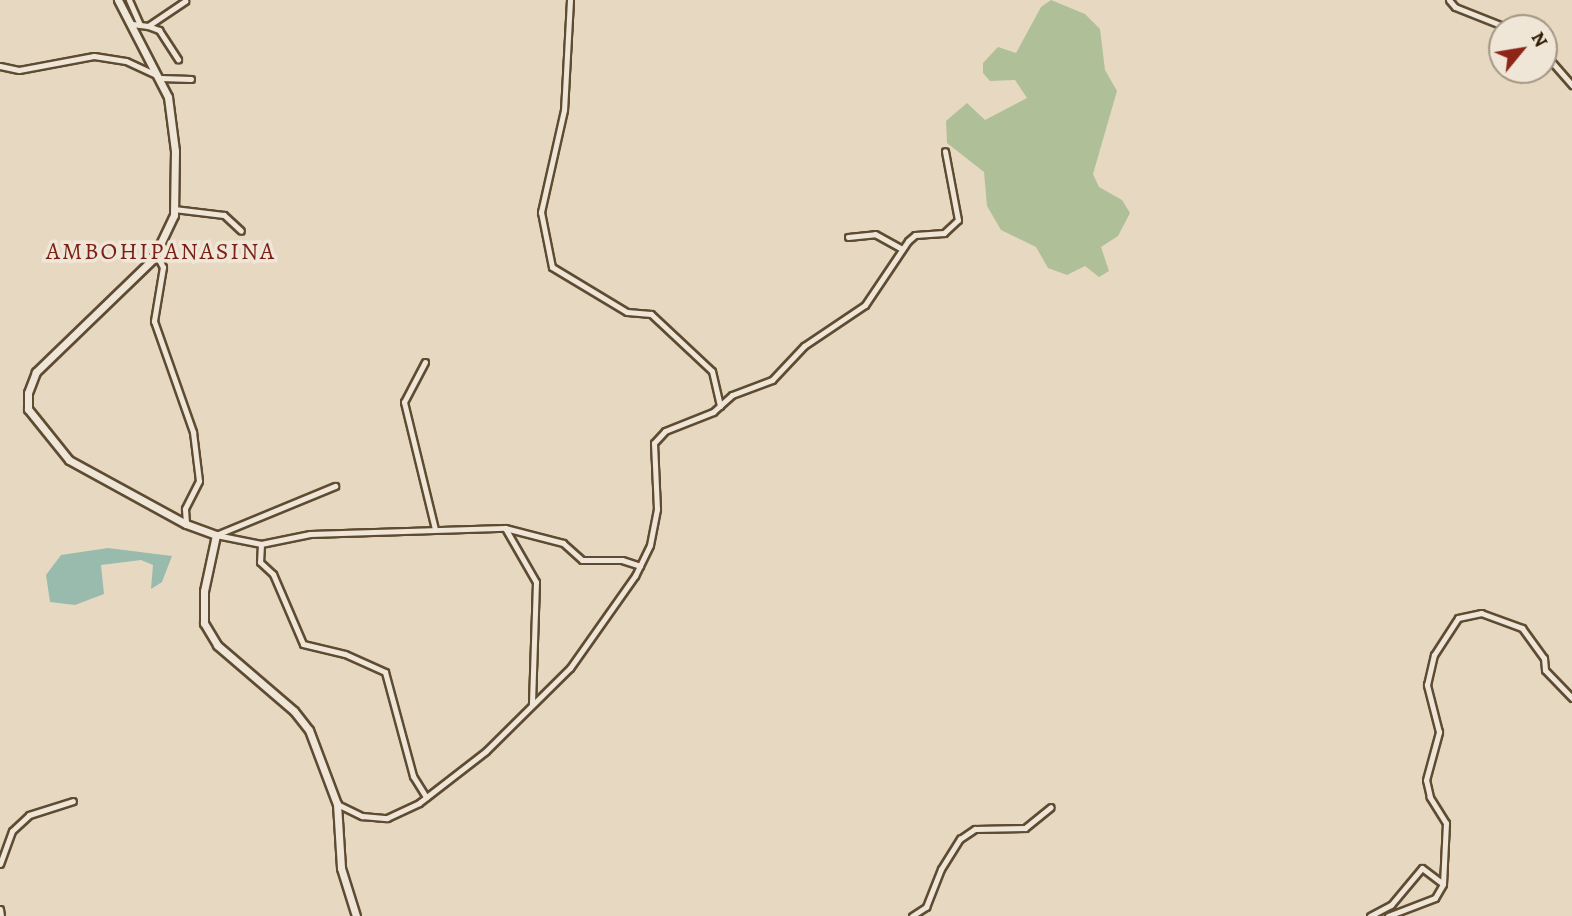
<!DOCTYPE html>
<html>
<head>
<meta charset="utf-8">
<style>
	body { margin:0 }
	#map { position:relative; width:1572px; height:916px; overflow:hidden; background:#e7d8c1; font-family:Alegreya,serif }
	div>[style] { position:absolute }
	.green>* { inset:0; background:#afc098 }
	.water>* { inset:0; background:#98bbad }
	.roads { filter:drop-shadow(2px 0 #5e4c32) drop-shadow(-2px 0 #5e4c32) drop-shadow(0 2px #5e4c32) drop-shadow(0 -2px #5e4c32) }
	.minor>* { height:5px; margin:-2.5px; padding:0 2.5px; transform-origin:2.5px; border-radius:2.5px; background:#efe6d7 }
	.tertiary>* { height:7px; margin:-3.5px; padding:0 3.5px; transform-origin:3.5px; border-radius:3.5px; background:#efe6d7 }
	span { translate:-50% -50%; white-space:nowrap; text-align:center; line-height:1.15; -webkit-text-stroke:7px #efe6d7; paint-order:stroke }
	.quarter-label { font-size:24px; color:#7a1f14; letter-spacing:2px }
	.north { position:absolute; left:1488px; top:14px; width:70px; height:70px; box-sizing:border-box; background:#efe6d7; border:2px solid #a39682; border-radius:50%; rotate:60deg; font-size:19px; font-weight:700; line-height:28px; text-align:center; color:#301d03 }
	.north::after { content:''; display:block; margin:auto; width:24px; height:32px; background:#8f2418; clip-path:polygon(50% 0,100% 100%,50% 72%,0 100%) }
</style>
</head>
<body>
<div id="map">
	<div class="green">
		<div style="clip-path:polygon(1051px 0,1085px 14px,1100px 29px,1105px 70px,1117px 91px,1093px 174px,1099px 187px,1122px 200px,1130px 213px,1118px 236px,1101px 247px,1109px 271px,1099px 277px,1085px 266px,1067px 275px,1048px 268px,1036px 247px,1001px 230px,987px 206px,984px 172px,947px 143px,946px 121px,967px 103px,985px 120px,1027px 98px,1015px 80px,990px 81px,983px 73px,983px 63px,998px 47px,1016px 53px,1041px 7px)"></div>
	</div>
	<div class="water">
		<div style="clip-path:polygon(108px 548px,172px 556px,162px 582px,151px 589px,153px 565px,141px 560px,101px 565px,104px 594px,75px 605px,50px 602px,46px 575px,61px 555px)"></div>
	</div>
	<div class="roads">
		<div class="minor">
			<div style="left:129px;top:0;width:27px;rotate:66deg"></div>
			<div style="left:570px;top:0;width:110px;rotate:93.1deg"></div>
			<div style="left:564px;top:110px;width:105px;rotate:102.7deg"></div>
			<div style="left:541px;top:212px;width:56px;rotate:78.7deg"></div>
			<div style="left:552px;top:267px;width:87px;rotate:31deg"></div>
			<div style="left:627px;top:312px;width:24px;rotate:5deg"></div>
			<div style="left:651px;top:314px;width:83px;rotate:43.1deg"></div>
			<div style="left:712px;top:371px;width:36px;rotate:77deg"></div>
			<div style="left:1449px;top:0;width:9px;rotate:49deg"></div>
			<div style="left:1455px;top:7px;width:57px;rotate:21.6deg"></div>
			<div style="left:132px;top:24px;width:16px;rotate:7deg"></div>
			<div style="left:148px;top:26px;width:45px;rotate:-34deg"></div>
			<div style="left:148px;top:26px;width:12px;rotate:20deg"></div>
			<div style="left:159px;top:30px;width:35px;rotate:57deg"></div>
			<div style="left:1544px;top:53px;width:43px;rotate:48.8deg"></div>
			<div style="left:0;top:66px;width:19px;rotate:12deg"></div>
			<div style="left:19px;top:70px;width:76px;rotate:-10.6deg"></div>
			<div style="left:94px;top:56px;width:32px;rotate:9deg"></div>
			<div style="left:126px;top:61px;width:31px;rotate:25deg"></div>
			<div style="left:160px;top:78px;width:31px;rotate:2deg"></div>
			<div style="left:174px;top:209px;width:50px;rotate:6.8deg"></div>
			<div style="left:224px;top:215px;width:23px;rotate:43deg"></div>
			<div style="left:848px;top:237px;width:27px;rotate:-6deg"></div>
			<div style="left:875px;top:234px;width:31px;rotate:29deg"></div>
			<div style="left:156px;top:254px;width:15px;rotate:62deg"></div>
			<div style="left:163px;top:267px;width:55px;rotate:99.5deg"></div>
			<div style="left:154px;top:321px;width:118px;rotate:70.6deg"></div>
			<div style="left:193px;top:432px;width:49px;rotate:83deg"></div>
			<div style="left:199px;top:481px;width:31px;rotate:117deg"></div>
			<div style="left:185px;top:509px;width:15px;rotate:86deg"></div>
			<div style="left:425px;top:362px;width:45px;rotate:117.7deg"></div>
			<div style="left:404px;top:402px;width:131px;rotate:76.3deg"></div>
			<div style="left:505px;top:528px;width:62px;rotate:60.1deg"></div>
			<div style="left:536px;top:582px;width:123px;rotate:91.9deg"></div>
			<div style="left:216px;top:535px;width:46px;rotate:11.3deg"></div>
			<div style="left:261px;top:544px;width:50px;rotate:-11.5deg"></div>
			<div style="left:310px;top:534px;width:195px;rotate:-1.8deg"></div>
			<div style="left:505px;top:528px;width:60px;rotate:14.5deg"></div>
			<div style="left:563px;top:543px;width:25px;rotate:42deg"></div>
			<div style="left:582px;top:560px;width:40px"></div>
			<div style="left:622px;top:560px;width:19px;rotate:18deg"></div>
			<div style="left:216px;top:535px;width:129px;rotate:-22.4deg"></div>
			<div style="left:261px;top:544px;width:18px;rotate:93deg"></div>
			<div style="left:260px;top:562px;width:18px;rotate:43deg"></div>
			<div style="left:273px;top:574px;width:76px;rotate:66.8deg"></div>
			<div style="left:303px;top:644px;width:43px;rotate:13.4deg"></div>
			<div style="left:345px;top:654px;width:44px;rotate:24.2deg"></div>
			<div style="left:385px;top:672px;width:108px;rotate:74.9deg"></div>
			<div style="left:413px;top:776px;width:25px;rotate:58deg"></div>
			<div style="left:337px;top:804px;width:28px;rotate:26deg"></div>
			<div style="left:362px;top:816px;width:25px;rotate:5deg"></div>
			<div style="left:387px;top:818px;width:35px;rotate:-25deg"></div>
			<div style="left:419px;top:803px;width:85px;rotate:-37.8deg"></div>
			<div style="left:486px;top:751px;width:118px;rotate:-44.7deg"></div>
			<div style="left:570px;top:668px;width:113px;rotate:-54.8deg"></div>
			<div style="left:635px;top:576px;width:34px;rotate:-64deg"></div>
			<div style="left:650px;top:545px;width:37px;rotate:-79deg"></div>
			<div style="left:657px;top:509px;width:66px;rotate:-92.6deg"></div>
			<div style="left:654px;top:443px;width:16px;rotate:-47deg"></div>
			<div style="left:665px;top:431px;width:52px;rotate:-21.6deg"></div>
			<div style="left:713px;top:412px;width:25px;rotate:-42deg"></div>
			<div style="left:732px;top:395px;width:43px;rotate:-20.6deg"></div>
			<div style="left:772px;top:380px;width:47px;rotate:-46.7deg"></div>
			<div style="left:804px;top:346px;width:73px;rotate:-33.9deg"></div>
			<div style="left:865px;top:305px;width:77px;rotate:-56.1deg"></div>
			<div style="left:908px;top:241px;width:9px;rotate:-41deg"></div>
			<div style="left:915px;top:235px;width:29px;rotate:-4deg"></div>
			<div style="left:944px;top:233px;width:19px;rotate:-43deg"></div>
			<div style="left:958px;top:220px;width:70px;rotate:-100.7deg"></div>
			<div style="left:0;top:864px;width:35px;rotate:-70deg"></div>
			<div style="left:12px;top:831px;width:23px;rotate:-43deg"></div>
			<div style="left:29px;top:815px;width:46px;rotate:-17.7deg"></div>
			<div style="left:0;top:909px;width:7px;rotate:82deg"></div>
			<div style="left:912px;top:916px;width:17px;rotate:-33deg"></div>
			<div style="left:926px;top:907px;width:41px;rotate:-68.5deg"></div>
			<div style="left:941px;top:869px;width:36px;rotate:-58deg"></div>
			<div style="left:960px;top:839px;width:18px;rotate:-34deg"></div>
			<div style="left:975px;top:829px;width:50px;rotate:-1.1deg"></div>
			<div style="left:1025px;top:828px;width:33px;rotate:-39deg"></div>
			<div style="left:1370px;top:916px;width:24px;rotate:-28deg"></div>
			<div style="left:1391px;top:905px;width:48px;rotate:-50deg"></div>
			<div style="left:1422px;top:868px;width:26px;rotate:37deg"></div>
			<div style="left:1388px;top:916px;width:50px;rotate:-21deg"></div>
			<div style="left:1435px;top:898px;width:16px;rotate:-60deg"></div>
			<div style="left:1443px;top:884px;width:61px;rotate:-87.2deg"></div>
			<div style="left:1446px;top:823px;width:31px;rotate:-122deg"></div>
			<div style="left:1430px;top:797px;width:17px;rotate:-103deg"></div>
			<div style="left:1426px;top:780px;width:50px;rotate:-74.8deg"></div>
			<div style="left:1439px;top:732px;width:49px;rotate:-104.3deg"></div>
			<div style="left:1427px;top:685px;width:31px;rotate:-77deg"></div>
			<div style="left:1434px;top:655px;width:44px;rotate:-57deg"></div>
			<div style="left:1458px;top:618px;width:24px;rotate:-12deg"></div>
			<div style="left:1481px;top:613px;width:44px;rotate:20.1deg"></div>
			<div style="left:1522px;top:628px;width:37px;rotate:54deg"></div>
			<div style="left:1544px;top:658px;width:12px;rotate:85deg"></div>
			<div style="left:1545px;top:670px;width:39px;rotate:46deg"></div>
		</div>
		<div class="tertiary">
			<div style="left:118px;top:0;width:109px;rotate:62.7deg"></div>
			<div style="left:168px;top:97px;width:54px;rotate:82.6deg"></div>
			<div style="left:175px;top:151px;width:64px;rotate:90.9deg"></div>
			<div style="left:174px;top:215px;width:49px;rotate:115.5deg"></div>
			<div style="left:153px;top:259px;width:163px;rotate:136deg"></div>
			<div style="left:36px;top:372px;width:22px;rotate:111deg"></div>
			<div style="left:28px;top:393px;width:16px;rotate:90deg"></div>
			<div style="left:28px;top:409px;width:65px;rotate:51.2deg"></div>
			<div style="left:69px;top:460px;width:133px;rotate:28.7deg"></div>
			<div style="left:186px;top:524px;width:32px;rotate:20deg"></div>
			<div style="left:216px;top:535px;width:57px;rotate:102.1deg"></div>
			<div style="left:204px;top:591px;width:32px;rotate:90deg"></div>
			<div style="left:204px;top:623px;width:26px;rotate:59deg"></div>
			<div style="left:217px;top:645px;width:101px;rotate:40.6deg"></div>
			<div style="left:294px;top:711px;width:24px;rotate:52deg"></div>
			<div style="left:309px;top:730px;width:79px;rotate:69.3deg"></div>
			<div style="left:337px;top:804px;width:64px;rotate:86.4deg"></div>
			<div style="left:341px;top:868px;width:50px;rotate:72.6deg"></div>
		</div>
	</div>
	<div class="quarter-label">
		<span style="left:161px;top:252px">AMBOHIPANASINA</span>
	</div>
	<div class="north">N</div>
</div>
</body>
</html>
